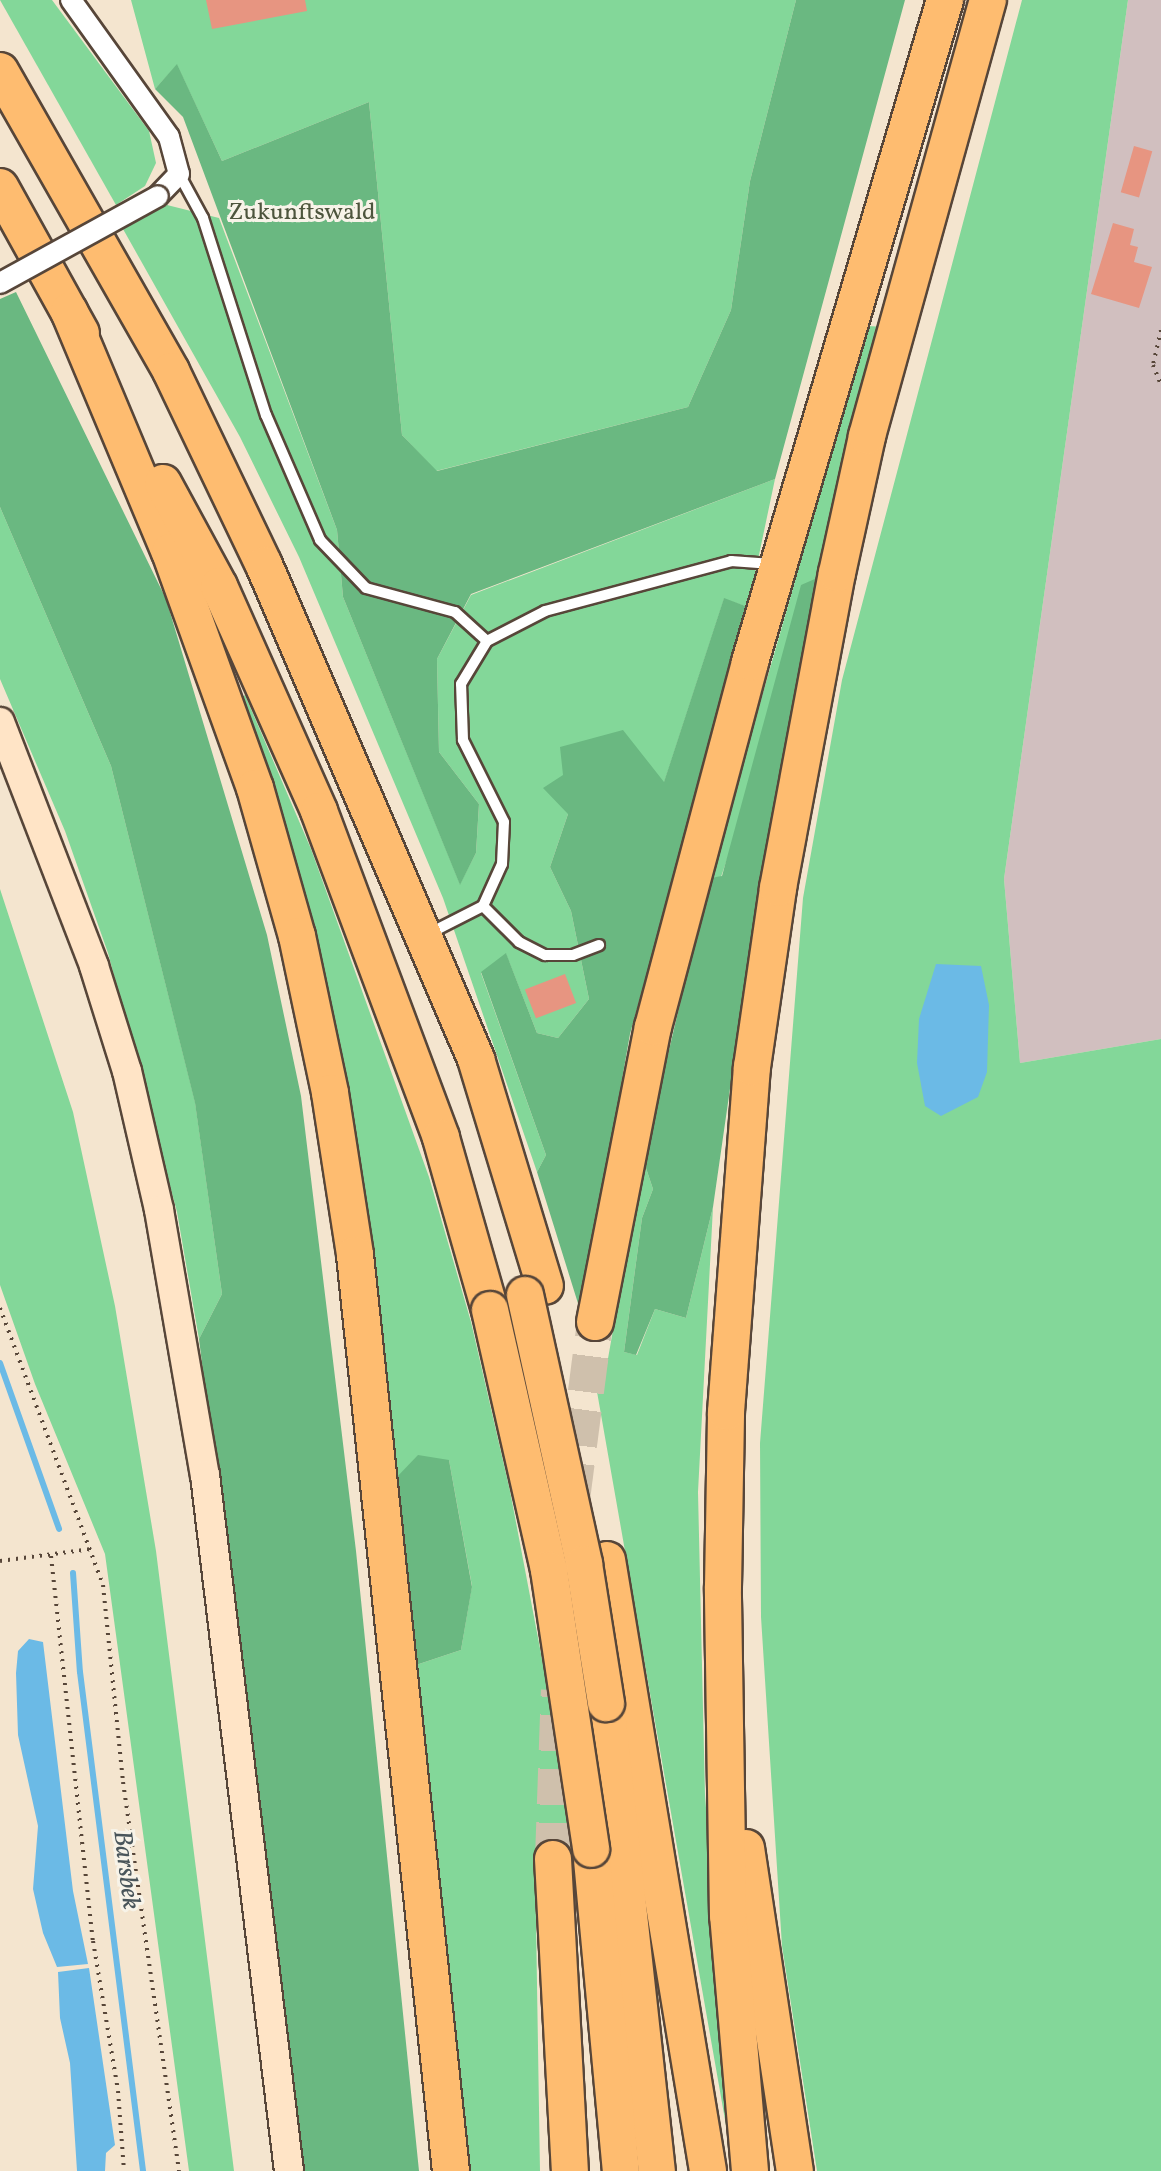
<!DOCTYPE html>
<html>
<head>
<meta charset="utf-8">
<style>
	body { margin:0 }
	#map { position:relative; width:1161px; height:2171px; overflow:hidden; background:#f4e5cf; font-family:Vollkorn,serif }
	div>[style] { position:absolute }
	.industrial>* { inset:0; background:#d1bfbf }
	.green>* { inset:0; background:#83d799 }
	.forest>* { inset:0; background:#6ab881 }
	.water>* { inset:0; background:#6bbae6 }
	.stream>* { height:6px; margin:-3px; padding:0 3px; transform-origin:3px; border-radius:3px; background:#6bbae6 }
	.building>* { inset:0; background:#e79581; transform-origin:0 0 }
	.highway-tunnel>* { height:36px; margin-top:-18px; transform-origin:0; background:repeating-linear-gradient(90deg,#cfc0ac 0 36px,transparent 0 54px) }
	.path>* { height:4px; margin-top:-2px; transform-origin:0; background:repeating-linear-gradient(90deg,#574639 0 2px,transparent 0 8px) }
	.roads { filter:drop-shadow(2px 0 #574639) drop-shadow(-2px 0 #574639) drop-shadow(0 2px #574639) drop-shadow(0 -2px #574639) }
	.lane>* { height:10px; margin:-5px; padding:0 5px; transform-origin:5px; border-radius:5px; background:#fff }
	.street>* { height:20px; margin:-10px; padding:0 10px; transform-origin:10px; border-radius:10px; background:#fff }
	.secondary>* { height:28px; margin:-14px; padding:0 14px; transform-origin:14px; border-radius:14px; background:#ffe4c6 }
	.highway>* { height:36px; margin:-18px; padding:0 18px; transform-origin:18px; border-radius:18px; background:#febc70 }
	.bridges { filter:drop-shadow(2px 0 #574639) drop-shadow(-2px 0 #574639) drop-shadow(0 2px #574639) drop-shadow(0 -2px #574639) }
	.street-bridge>* { height:20px; margin:-10px; padding:0 10px; transform-origin:10px; border-radius:10px; background:#fff }
	.highway-bridge>* { height:36px; margin:-18px; padding:0 18px; transform-origin:18px; border-radius:18px; background:#febc70 }
	span { translate:-50% -50%; white-space:nowrap; text-align:center; line-height:1.15; -webkit-text-stroke:6px #f7f3e8; paint-order:stroke }
	.park-label { font-size:24px; color:#4d553d }
	.water-label { font-size:26px; color:#49555a; font-style:italic }
</style>
</head>
<body>
<div id="map">
	<div class="industrial">
		<div style="clip-path:polygon(1128px 0,1161px 0,1161px 1039px,1020px 1063px,1004px 879px)"></div>
	</div>
	<div class="green">
		<div style="clip-path:polygon(0 0,52px 0,149px 131px,156px 163px,145px 186px,116px 205px)"></div>
		<div style="clip-path:polygon(131px 0,796px 0,750px 181px,731px 310px,688px 407px,436px 471px,402px 435px,369px 102px,222px 161px,177px 65px,155px 89px)"></div>
		<div style="clip-path:polygon(1022px 0,1128px 0,1004px 879px,1020px 1063px,1161px 1039px,1161px 2171px,817px 2171px,782px 1946px,761px 1617px,760px 1443px,803px 898px,842px 680px)"></div>
		<div style="clip-path:polygon(167px 205px,219px 218px,337px 530px,343px 597px,460px 884px,476px 853px,479px 804px,439px 752px,437px 659px,471px 595px,775px 479px,748px 607px,724px 599px,664px 783px,568px 814px,550px 867px,571px 911px,589px 999px,558px 1038px,537px 1033px,506px 954px,481px 973px,546px 1155px,537px 1172px,443px 898px,299px 557px,240px 437px,123px 229px)"></div>
		<div style="clip-path:polygon(868px 326px,885px 327px,824px 575px,721px 877px,710px 878px)"></div>
		<div style="clip-path:polygon(0 507px,111px 766px,195px 1102px,222px 1294px,199px 1339px,177px 1212px,108px 953px,65px 831px,0 679px)"></div>
		<div style="clip-path:polygon(245px 695px,311px 849px,429px 1177px,471px 1322px,510px 1491px,559px 1748px,574px 1859px,535px 1859px,540px 2171px,464px 2171px,413px 1666px,461px 1650px,472px 1586px,449px 1460px,394px 1480px,240px 699px)"></div>
		<div style="clip-path:polygon(0 889px,73px 1112px,115px 1306px,156px 1551px,234px 2171px,189px 2171px,105px 1554px,35px 1384px,0 1285px)"></div>
		<div style="clip-path:polygon(643px 1159px,653px 1189px,642px 1218px,624px 1352px,637px 1355px,655px 1309px,686px 1318px,713px 1207px,698px 1492px,705px 1795px,734px 2171px,593px 1369px,606px 1370px)"></div>
	</div>
	<div class="forest">
		<div style="clip-path:polygon(796px 0,905px 0,775px 479px,471px 594px,437px 659px,439px 752px,479px 804px,476px 853px,460px 885px,343px 597px,337px 530px,183px 117px,155px 89px,177px 64px,222px 161px,369px 102px,402px 435px,437px 471px,688px 407px,731px 310px,750px 181px)"></div>
		<div style="clip-path:polygon(16px 292px,166px 599px,267px 935px,301px 1096px,356px 1551px,419px 2171px,302px 2171px,199px 1339px,222px 1294px,195px 1103px,111px 766px,0 507px,0 299px)"></div>
		<div style="clip-path:polygon(824px 575px,759px 887px,713px 1207px,686px 1318px,655px 1309px,636px 1355px,624px 1352px,642px 1218px,653px 1189px,643px 1159px,710px 878px,722px 876px,801px 585px)"></div>
		<div style="clip-path:polygon(724px 598px,748px 607px,630px 1034px,581px 1313px,537px 1172px,546px 1155px,481px 972px,506px 953px,537px 1033px,558px 1038px,589px 999px,571px 911px,550px 867px,568px 814px,543px 788px,563px 775px,560px 747px,623px 730px,664px 782px)"></div>
		<div style="clip-path:polygon(418px 1455px,449px 1460px,472px 1587px,461px 1650px,413px 1666px,394px 1480px)"></div>
	</div>
	<div class="water">
		<div style="clip-path:polygon(936px 964px,981px 966px,989px 1005px,987px 1072px,978px 1097px,941px 1116px,925px 1106px,917px 1063px,919px 1019px)"></div>
		<div style="clip-path:polygon(29px 1639px,43px 1642px,73px 1891px,88px 1964px,57px 1967px,43px 1933px,33px 1889px,38px 1826px,18px 1735px,16px 1673px,18px 1651px)"></div>
		<div style="clip-path:polygon(89px 1968px,115px 2145px,106px 2153px,105px 2171px,77px 2171px,70px 2063px,60px 2018px,58px 1972px)"></div>
	</div>
	<div class="stream">
		<div style="left:0;top:1363px;width:176px;rotate:70.4deg"></div>
		<div style="left:73px;top:1573px;width:99px;rotate:86deg"></div>
		<div style="left:80px;top:1672px;width:503px;rotate:82.8deg"></div>
	</div>
	<div class="building">
		<div style="clip-path:polygon(206px 0,305px 0,307px 11px,212px 29px)"></div>
		<div style="left:1134px;top:146px;width:19px;height:48px;rotate:16deg"></div>
		<div style="clip-path:polygon(1113px 223px,1134px 229px,1130px 245px,1138px 247px,1134px 262px,1152px 267px,1139px 308px,1091px 294px)"></div>
		<div style="left:565px;top:974px;width:31px;height:43px;rotate:69deg"></div>
	</div>
	<div class="highway-tunnel">
		<div style="left:572px;top:1499px;width:178px;rotate:-82.6deg"></div>
		<div style="left:553px;top:1859px;width:169px;rotate:-88deg"></div>
	</div>
	<div class="path">
		<div style="left:1161px;top:330px;width:36px;rotate:103deg"></div>
		<div style="left:1153px;top:365px;width:22px;rotate:68deg"></div>
		<div style="left:0;top:1308px;width:296px;rotate:69.6deg"></div>
		<div style="left:103px;top:1585px;width:198px;rotate:84.2deg"></div>
		<div style="left:123px;top:1782px;width:393px;rotate:81.8deg"></div>
		<div style="left:51px;top:1556px;width:387px;rotate:83.8deg"></div>
		<div style="left:93px;top:1941px;width:152px;rotate:80.5deg"></div>
		<div style="left:118px;top:2091px;width:80px;rotate:85.7deg"></div>
		<div style="left:0;top:1561px;width:92px;rotate:-7.5deg"></div>
	</div>
	<div class="roads">
		<div class="lane">
			<div style="left:179px;top:174px;width:50px;rotate:61.4deg"></div>
			<div style="left:203px;top:218px;width:207px;rotate:72.3deg"></div>
			<div style="left:266px;top:415px;width:136px;rotate:66.6deg"></div>
			<div style="left:320px;top:540px;width:66px;rotate:46.2deg"></div>
			<div style="left:366px;top:588px;width:92px;rotate:15.1deg"></div>
			<div style="left:455px;top:612px;width:43px;rotate:42.2deg"></div>
			<div style="left:487px;top:641px;width:65px;rotate:-27.3deg"></div>
			<div style="left:545px;top:611px;width:193px;rotate:-15deg"></div>
			<div style="left:731px;top:561px;width:41px;rotate:4.2deg"></div>
			<div style="left:483px;top:906px;width:51px;rotate:45deg"></div>
			<div style="left:519px;top:942px;width:29px;rotate:27deg"></div>
			<div style="left:545px;top:955px;width:28px"></div>
			<div style="left:573px;top:955px;width:28px;rotate:-21deg"></div>
			<div style="left:430px;top:933px;width:59px;rotate:-27deg"></div>
			<div style="left:483px;top:906px;width:46px;rotate:-65.7deg"></div>
			<div style="left:502px;top:864px;width:42px;rotate:-87.3deg"></div>
			<div style="left:504px;top:822px;width:92px;rotate:-116.6deg"></div>
			<div style="left:463px;top:740px;width:56px;rotate:-92deg"></div>
			<div style="left:461px;top:684px;width:50px;rotate:-58.8deg"></div>
		</div>
		<div class="street">
			<div style="left:71px;top:0;width:168px;rotate:54.4deg"></div>
			<div style="left:169px;top:137px;width:38px;rotate:75deg"></div>
			<div style="left:179px;top:174px;width:30px;rotate:134deg"></div>
		</div>
		<div class="secondary">
			<div style="left:0;top:722px;width:261px;rotate:68.9deg"></div>
			<div style="left:94px;top:966px;width:110px;rotate:72.6deg"></div>
			<div style="left:127px;top:1071px;width:143px;rotate:77deg"></div>
			<div style="left:159px;top:1210px;width:269px;rotate:80.2deg"></div>
			<div style="left:205px;top:1475px;width:701px;rotate:83.12deg"></div>
		</div>
		<div class="highway">
			<div style="left:0;top:71px;width:345px;rotate:60.3deg"></div>
			<div style="left:171px;top:371px;width:215px;rotate:64.4deg"></div>
			<div style="left:264px;top:565px;width:538px;rotate:66.77deg"></div>
			<div style="left:476px;top:1059px;width:237px;rotate:73.1deg"></div>
			<div style="left:0;top:187px;width:167px;rotate:61deg"></div>
			<div style="left:69px;top:311px;width:261px;rotate:67.3deg"></div>
			<div style="left:170px;top:552px;width:251px;rotate:70.2deg"></div>
			<div style="left:255px;top:788px;width:154px;rotate:74.2deg"></div>
			<div style="left:297px;top:936px;width:160px;rotate:78.1deg"></div>
			<div style="left:330px;top:1093px;width:164px;rotate:81.2deg"></div>
			<div style="left:355px;top:1255px;width:921px;rotate:84.02deg"></div>
			<div style="left:163px;top:483px;width:117px;rotate:61.5deg"></div>
			<div style="left:219px;top:586px;width:246px;rotate:66deg"></div>
			<div style="left:319px;top:811px;width:349px;rotate:69.5deg"></div>
			<div style="left:441px;top:1138px;width:179px;rotate:74.1deg"></div>
			<div style="left:595px;top:1322px;width:301px;rotate:-78.9deg"></div>
			<div style="left:653px;top:1027px;width:378px;rotate:-75.1deg"></div>
			<div style="left:750px;top:662px;width:690px;rotate:-73.59deg"></div>
			<div style="left:607px;top:1560px;width:619px;rotate:80.61deg"></div>
			<div style="left:606px;top:1703px;width:471px;rotate:83.8deg"></div>
			<div style="left:746px;top:1848px;width:327px;rotate:81.4deg"></div>
			<div style="left:591px;top:1849px;width:323px;rotate:84.7deg"></div>
			<div style="left:553px;top:1859px;width:312px;rotate:86.9deg"></div>
			<div style="left:750px;top:2171px;width:256px;rotate:-94.9deg"></div>
			<div style="left:728px;top:1916px;width:329px;rotate:-90.9deg"></div>
			<div style="left:723px;top:1587px;width:175px;rotate:-89deg"></div>
			<div style="left:726px;top:1412px;width:346px;rotate:-85.7deg"></div>
			<div style="left:752px;top:1067px;width:181px;rotate:-81.7deg"></div>
			<div style="left:778px;top:888px;width:320px;rotate:-79.4deg"></div>
			<div style="left:837px;top:573px;width:140px;rotate:-77.6deg"></div>
			<div style="left:867px;top:436px;width:452px;rotate:-74.5deg"></div>
		</div>
	</div>
	<div class="bridges">
		<div class="street-bridge">
			<div style="left:0;top:283px;width:180px;rotate:-28.8deg"></div>
		</div>
		<div class="highway-bridge">
			<div style="left:525px;top:1295px;width:275px;rotate:77.6deg"></div>
			<div style="left:584px;top:1564px;width:141px;rotate:81deg"></div>
			<div style="left:490px;top:1310px;width:267px;rotate:77.2deg"></div>
			<div style="left:549px;top:1570px;width:282px;rotate:81.4deg"></div>
		</div>
	</div>
	<div class="park-label">
		<span style="left:302px;top:214px">Zukunftswald</span>
	</div>
	<div class="water-label">
		<span style="left:125px;top:1870px;rotate:83deg">Barsbek</span>
	</div>
</div>
</body>
</html>
